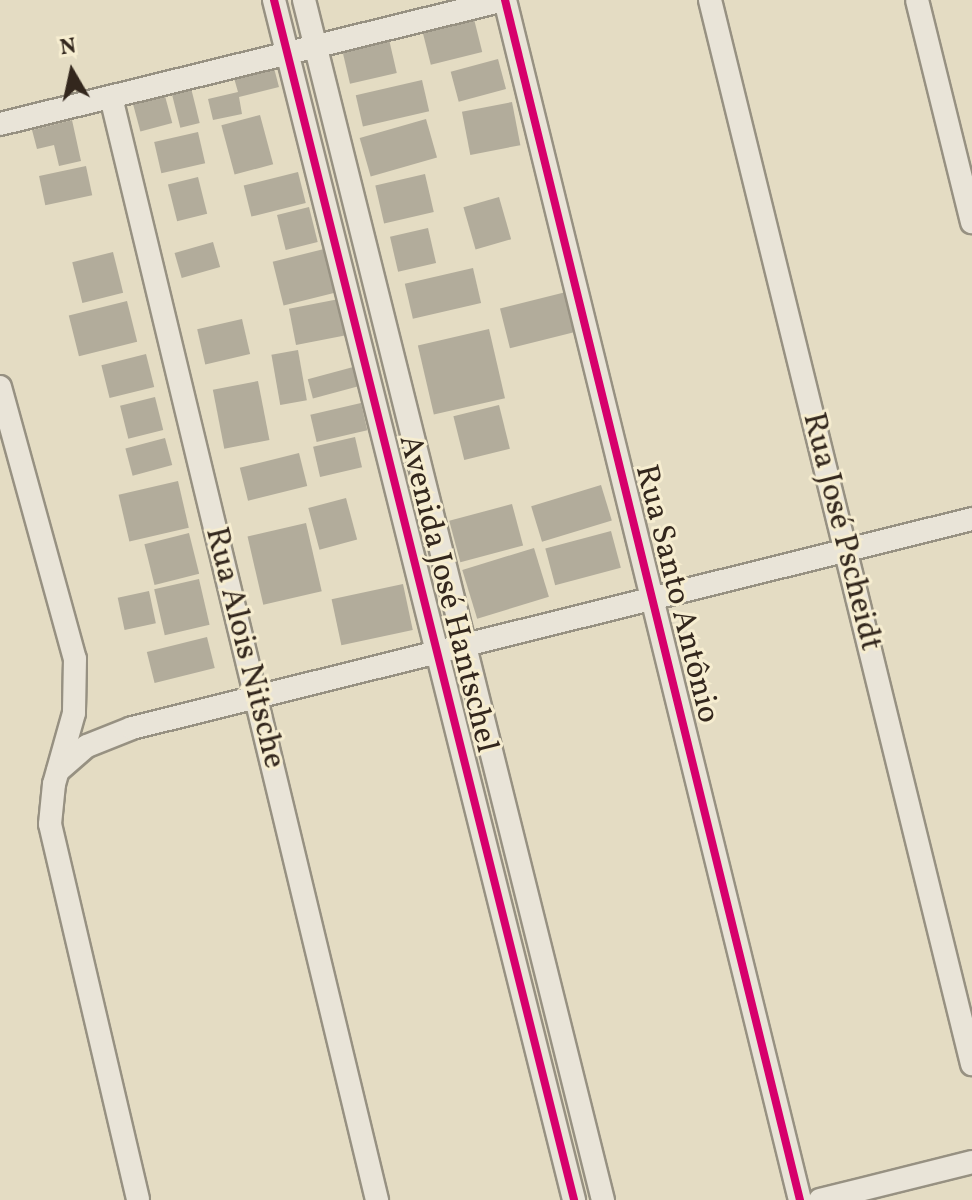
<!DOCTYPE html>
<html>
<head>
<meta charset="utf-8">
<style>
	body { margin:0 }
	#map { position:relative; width:972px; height:1200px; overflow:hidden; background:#e4dcc3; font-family:Vollkorn,serif }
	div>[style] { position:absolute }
	.building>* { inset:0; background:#b2ac9b; transform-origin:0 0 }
	.roads { filter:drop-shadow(2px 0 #979182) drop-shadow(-2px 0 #979182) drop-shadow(0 2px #979182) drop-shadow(0 -2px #979182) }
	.minor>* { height:22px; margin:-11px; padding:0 11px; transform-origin:11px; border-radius:11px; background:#e9e4d8 }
	.cycleway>* { height:8px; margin:-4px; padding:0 4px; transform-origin:4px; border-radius:4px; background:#d6006c }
	span { translate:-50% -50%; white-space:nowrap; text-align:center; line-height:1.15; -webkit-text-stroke:6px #f6edd0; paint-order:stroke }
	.street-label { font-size:32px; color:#33271d }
	.north { position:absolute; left:32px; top:32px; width:80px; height:80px; -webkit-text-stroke:6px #f6edd0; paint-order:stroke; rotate:351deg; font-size:22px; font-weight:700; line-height:32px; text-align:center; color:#33271d }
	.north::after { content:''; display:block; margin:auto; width:28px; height:36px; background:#33271d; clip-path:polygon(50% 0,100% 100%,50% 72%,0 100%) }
</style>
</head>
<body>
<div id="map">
	<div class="building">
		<div style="left:474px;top:19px;width:34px;height:53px;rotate:76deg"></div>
		<div style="left:388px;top:35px;width:39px;height:48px;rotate:77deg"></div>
		<div style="left:498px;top:59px;width:31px;height:49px;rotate:75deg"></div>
		<div style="clip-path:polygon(274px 68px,279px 87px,239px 97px,242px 114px,213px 120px,208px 99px,238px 92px,234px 78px)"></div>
		<div style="left:422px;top:80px;width:32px;height:68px;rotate:77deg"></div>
		<div style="left:191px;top:88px;width:36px;height:20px;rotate:76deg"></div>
		<div style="left:165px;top:96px;width:28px;height:33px;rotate:75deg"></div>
		<div style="left:512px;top:102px;width:44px;height:51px;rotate:79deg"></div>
		<div style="left:260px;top:115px;width:51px;height:40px;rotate:75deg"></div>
		<div style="left:426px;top:119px;width:40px;height:69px;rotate:74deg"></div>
		<div style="clip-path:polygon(72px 120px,81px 161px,59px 166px,54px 145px,37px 149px,32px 130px)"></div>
		<div style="left:198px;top:132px;width:32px;height:45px;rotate:77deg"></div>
		<div style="left:86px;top:166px;width:30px;height:48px;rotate:78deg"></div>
		<div style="left:298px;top:172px;width:32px;height:56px;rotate:76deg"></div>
		<div style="left:425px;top:174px;width:39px;height:51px;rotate:77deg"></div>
		<div style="left:198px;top:177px;width:38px;height:31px;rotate:76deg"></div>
		<div style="left:499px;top:197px;width:44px;height:37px;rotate:74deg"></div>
		<div style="left:309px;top:207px;width:36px;height:33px;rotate:76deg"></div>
		<div style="left:428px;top:228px;width:36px;height:39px;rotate:77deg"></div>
		<div style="left:213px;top:242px;width:26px;height:40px;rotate:74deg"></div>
		<div style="left:328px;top:248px;width:45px;height:57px;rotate:76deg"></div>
		<div style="left:113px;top:252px;width:42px;height:42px;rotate:76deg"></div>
		<div style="left:473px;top:268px;width:36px;height:70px;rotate:77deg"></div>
		<div style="left:566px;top:292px;width:41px;height:68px;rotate:76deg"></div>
		<div style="left:339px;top:299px;width:37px;height:51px;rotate:79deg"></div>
		<div style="left:127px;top:301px;width:42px;height:60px;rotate:76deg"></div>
		<div style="left:242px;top:319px;width:36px;height:46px;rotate:77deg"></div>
		<div style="left:489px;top:329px;width:71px;height:73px;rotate:77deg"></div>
		<div style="left:298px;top:350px;width:51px;height:27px;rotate:80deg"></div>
		<div style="left:146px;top:354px;width:34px;height:46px;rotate:76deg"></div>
		<div style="left:357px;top:366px;width:20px;height:51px;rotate:75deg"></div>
		<div style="left:258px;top:381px;width:60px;height:46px;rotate:79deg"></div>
		<div style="left:155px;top:397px;width:34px;height:36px;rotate:76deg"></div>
		<div style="left:361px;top:403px;width:28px;height:52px;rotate:77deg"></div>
		<div style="left:499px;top:405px;width:45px;height:47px;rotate:76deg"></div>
		<div style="left:355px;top:437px;width:31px;height:43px;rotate:77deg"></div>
		<div style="left:165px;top:438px;width:28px;height:41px;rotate:75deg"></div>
		<div style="left:299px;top:453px;width:34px;height:61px;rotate:76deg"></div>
		<div style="left:178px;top:481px;width:48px;height:61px;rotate:77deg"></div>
		<div style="left:601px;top:485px;width:37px;height:73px;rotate:73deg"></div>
		<div style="left:346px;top:498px;width:43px;height:39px;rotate:75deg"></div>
		<div style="left:512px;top:504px;width:43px;height:65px;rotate:75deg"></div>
		<div style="left:306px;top:523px;width:70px;height:60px;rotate:77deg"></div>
		<div style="left:611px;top:531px;width:38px;height:68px;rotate:75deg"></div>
		<div style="left:189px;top:533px;width:42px;height:46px;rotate:76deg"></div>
		<div style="left:534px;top:548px;width:51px;height:75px;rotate:73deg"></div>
		<div style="left:199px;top:579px;width:47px;height:46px;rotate:77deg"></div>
		<div style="left:403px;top:584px;width:47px;height:73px;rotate:78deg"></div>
		<div style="left:149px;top:591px;width:33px;height:32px;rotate:78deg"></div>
		<div style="left:207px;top:637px;width:32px;height:62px;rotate:76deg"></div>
	</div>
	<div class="roads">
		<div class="minor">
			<div style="left:274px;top:0;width:1237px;rotate:75.96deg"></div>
			<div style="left:304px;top:0;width:1237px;rotate:76.01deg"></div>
			<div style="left:505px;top:0;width:1236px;rotate:76.19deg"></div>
			<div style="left:710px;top:0;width:1096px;rotate:76.17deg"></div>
			<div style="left:917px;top:0;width:229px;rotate:76.1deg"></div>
			<div style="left:111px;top:97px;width:1135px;rotate:76.44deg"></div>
			<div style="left:0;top:124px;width:519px;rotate:-13.82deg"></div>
			<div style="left:0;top:387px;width:282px;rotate:74.6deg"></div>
			<div style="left:75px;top:659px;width:54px;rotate:91.1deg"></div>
			<div style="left:74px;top:713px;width:74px;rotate:105.7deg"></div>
			<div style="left:54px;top:784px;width:40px;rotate:95.7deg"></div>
			<div style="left:50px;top:824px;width:386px;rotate:76.8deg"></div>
			<div style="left:58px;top:771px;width:38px;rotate:-41deg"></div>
			<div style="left:87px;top:746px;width:48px;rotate:-21.8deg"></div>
			<div style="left:132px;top:728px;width:866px;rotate:-13.97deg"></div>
			<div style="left:820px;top:1200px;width:157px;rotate:-14deg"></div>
		</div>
	</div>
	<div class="cycleway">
		<div style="left:274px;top:0;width:1237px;rotate:75.96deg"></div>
		<div style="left:505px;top:0;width:1236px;rotate:76.19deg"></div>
	</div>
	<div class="street-label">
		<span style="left:841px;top:532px;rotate:76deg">Rua José Pscheidt</span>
		<span style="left:447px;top:594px;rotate:76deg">Avenida José Hantschel</span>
		<span style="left:676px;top:594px;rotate:76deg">Rua Santo Antônio</span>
		<span style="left:244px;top:648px;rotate:76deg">Rua Alois Nitsche</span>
	</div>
	<div class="north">N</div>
</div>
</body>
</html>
